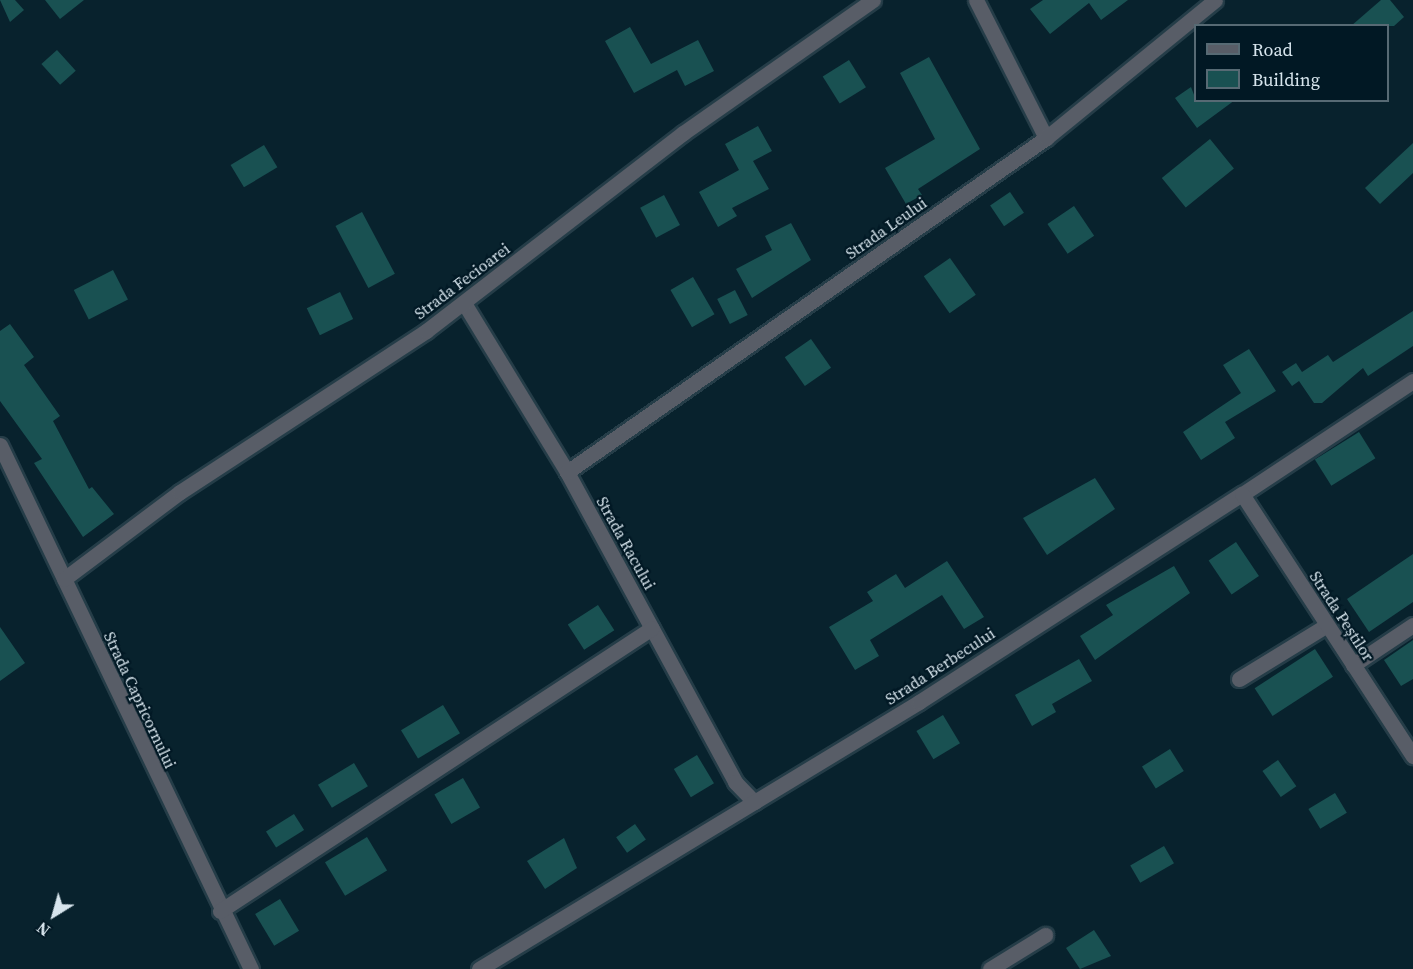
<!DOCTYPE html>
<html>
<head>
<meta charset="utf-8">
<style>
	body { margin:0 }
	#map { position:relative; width:1413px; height:969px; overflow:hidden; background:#08222d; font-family:"Source Serif 4",serif }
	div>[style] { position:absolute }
	.building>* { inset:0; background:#195152; transform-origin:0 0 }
	.roads { filter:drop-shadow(2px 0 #253d48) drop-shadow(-2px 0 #253d48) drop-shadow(0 2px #253d48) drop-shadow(0 -2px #253d48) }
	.minor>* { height:15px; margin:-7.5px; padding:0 7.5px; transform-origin:7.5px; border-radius:7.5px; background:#585d67 }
	.tertiary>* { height:15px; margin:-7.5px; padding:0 7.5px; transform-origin:7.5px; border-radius:7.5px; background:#585d67 }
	span { translate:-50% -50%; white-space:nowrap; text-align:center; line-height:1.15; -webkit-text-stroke:4.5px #011824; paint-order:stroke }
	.street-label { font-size:16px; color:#d7e5ed }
	.legend { position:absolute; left:1194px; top:24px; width:195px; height:78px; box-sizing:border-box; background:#011824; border:2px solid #576a74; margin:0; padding:8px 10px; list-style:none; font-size:18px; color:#d7e5ed }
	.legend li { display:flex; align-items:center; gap:12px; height:30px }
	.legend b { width:30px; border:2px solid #576a74 }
	.north { position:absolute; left:24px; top:885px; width:60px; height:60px; -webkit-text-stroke:4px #011824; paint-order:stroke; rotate:217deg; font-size:16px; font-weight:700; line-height:24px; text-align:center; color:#d7e5ed }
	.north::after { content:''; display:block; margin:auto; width:21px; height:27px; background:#d7e5ed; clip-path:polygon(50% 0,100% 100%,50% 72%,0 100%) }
</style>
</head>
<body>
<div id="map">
	<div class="building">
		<div style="clip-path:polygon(0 0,15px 0,24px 10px,10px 22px)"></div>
		<div style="clip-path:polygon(45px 0,84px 0,60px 19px)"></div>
		<div style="clip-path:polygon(1043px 0,1128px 0,1101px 20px,1089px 3px,1050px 34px,1030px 9px)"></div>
		<div style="clip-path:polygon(1381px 0,1390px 0,1404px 17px,1394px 26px,1351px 26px)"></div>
		<div style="clip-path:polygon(630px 27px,651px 64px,698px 40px,714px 71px,685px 86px,677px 70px,634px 93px,605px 41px)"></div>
		<div style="left:57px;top:50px;width:28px;height:21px;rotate:48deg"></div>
		<div style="clip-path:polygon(929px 57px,980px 149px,918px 189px,922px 195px,906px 204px,885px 168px,935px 139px,900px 73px)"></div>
		<div style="left:849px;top:60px;width:32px;height:31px;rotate:58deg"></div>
		<div style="clip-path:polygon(1191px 87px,1196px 100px,1235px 100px,1197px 128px,1175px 98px)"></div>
		<div style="clip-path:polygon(758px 126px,772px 151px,753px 161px,769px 189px,732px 208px,737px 216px,718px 227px,699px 192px,739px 170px,725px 144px)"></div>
		<div style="left:1210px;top:139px;width:38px;height:62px;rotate:51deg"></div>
		<div style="clip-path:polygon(1413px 143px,1413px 173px,1380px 204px,1365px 188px)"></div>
		<div style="left:264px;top:145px;width:26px;height:39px;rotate:59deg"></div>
		<div style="left:1010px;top:192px;width:25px;height:24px;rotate:56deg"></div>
		<div style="left:664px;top:195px;width:34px;height:27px;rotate:62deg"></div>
		<div style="left:1074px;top:206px;width:36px;height:32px;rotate:56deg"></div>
		<div style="left:362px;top:212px;width:70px;height:30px;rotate:62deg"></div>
		<div style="clip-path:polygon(791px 223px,811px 260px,752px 298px,736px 269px,772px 250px,765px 236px)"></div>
		<div style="left:950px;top:258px;width:45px;height:32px;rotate:55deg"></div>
		<div style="left:113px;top:270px;width:33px;height:44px;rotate:63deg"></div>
		<div style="left:693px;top:277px;width:43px;height:26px;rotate:60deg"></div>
		<div style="left:735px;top:290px;width:28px;height:20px;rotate:63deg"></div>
		<div style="left:340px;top:292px;width:30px;height:37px;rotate:64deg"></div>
		<div style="clip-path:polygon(1413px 311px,1413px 346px,1368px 376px,1363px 368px,1322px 403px,1314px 403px,1299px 381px,1292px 386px,1282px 372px,1296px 363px,1302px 372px,1328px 355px,1333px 362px)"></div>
		<div style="clip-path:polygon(10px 324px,34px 357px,24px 365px,60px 416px,53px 421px,89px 489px,92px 487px,114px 514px,83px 537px,34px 463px,42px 459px,0 401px,0 331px)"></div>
		<div style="left:811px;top:339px;width:35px;height:32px;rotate:55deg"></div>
		<div style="clip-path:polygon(1249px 349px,1276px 391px,1225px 422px,1235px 438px,1201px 460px,1183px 432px,1241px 393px,1223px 365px)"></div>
		<div style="left:1359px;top:432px;width:31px;height:52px;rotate:58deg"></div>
		<div style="clip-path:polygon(1095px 478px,1115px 509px,1047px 555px,1023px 518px)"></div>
		<div style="left:1236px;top:542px;width:41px;height:33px;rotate:56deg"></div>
		<div style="clip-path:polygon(1413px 554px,1413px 602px,1369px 632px,1347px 599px)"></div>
		<div style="clip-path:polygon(947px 561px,984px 617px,964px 629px,942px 595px,870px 640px,879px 656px,855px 670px,829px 627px,873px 601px,867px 592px,896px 574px,905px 588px)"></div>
		<div style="clip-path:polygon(1174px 566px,1190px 593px,1095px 660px,1080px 636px,1113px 615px,1106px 605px)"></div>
		<div style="left:598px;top:605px;width:30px;height:36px;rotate:57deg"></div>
		<div style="clip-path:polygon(0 627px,25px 663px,0 681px)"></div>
		<div style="clip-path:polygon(1413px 640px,1413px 679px,1401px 686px,1384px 660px)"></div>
		<div style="left:1315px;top:649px;width:33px;height:72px;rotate:57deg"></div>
		<div style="clip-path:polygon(1079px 659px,1092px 681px,1052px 704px,1056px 712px,1032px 726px,1015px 695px)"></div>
		<div style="left:443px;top:705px;width:33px;height:49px;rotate:59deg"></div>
		<div style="left:943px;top:715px;width:33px;height:31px;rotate:59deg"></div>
		<div style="left:1170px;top:749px;width:26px;height:33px;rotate:58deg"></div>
		<div style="left:697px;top:755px;width:33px;height:27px;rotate:59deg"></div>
		<div style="left:1278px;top:760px;width:32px;height:19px;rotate:55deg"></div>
		<div style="left:354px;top:763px;width:27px;height:42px;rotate:59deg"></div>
		<div style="left:463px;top:778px;width:34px;height:33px;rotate:60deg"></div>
		<div style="left:1335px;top:793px;width:23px;height:31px;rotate:59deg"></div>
		<div style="left:294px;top:814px;width:19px;height:33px;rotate:58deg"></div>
		<div style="left:635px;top:824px;width:19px;height:23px;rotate:55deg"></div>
		<div style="left:367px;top:837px;width:39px;height:49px;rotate:59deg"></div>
		<div style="clip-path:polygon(564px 838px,577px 868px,545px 889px,527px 861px)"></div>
		<div style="left:1164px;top:846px;width:20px;height:39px;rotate:60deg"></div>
		<div style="left:280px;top:899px;width:37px;height:29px;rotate:59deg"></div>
		<div style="clip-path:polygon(1094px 930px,1111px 956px,1080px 969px,1066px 948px)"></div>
	</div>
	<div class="roads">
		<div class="minor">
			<div style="left:976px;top:0;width:155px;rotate:63.1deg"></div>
			<div style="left:464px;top:303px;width:198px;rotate:58.6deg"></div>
			<div style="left:567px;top:472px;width:353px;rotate:61.5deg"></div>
			<div style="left:735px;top:782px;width:28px;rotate:46deg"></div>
			<div style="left:0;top:445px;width:581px;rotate:64.41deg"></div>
			<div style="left:567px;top:472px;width:584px;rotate:-34.89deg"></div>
			<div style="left:1046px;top:138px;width:218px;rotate:-39.2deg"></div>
			<div style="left:64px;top:579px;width:145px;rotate:-36.9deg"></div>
			<div style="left:180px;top:492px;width:294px;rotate:-33.2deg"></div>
			<div style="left:426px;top:331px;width:324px;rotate:-37.6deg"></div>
			<div style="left:683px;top:133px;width:232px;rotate:-35deg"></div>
			<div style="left:1353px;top:665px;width:72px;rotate:-33.7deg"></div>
			<div style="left:1239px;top:679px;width:103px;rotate:-31.5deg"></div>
			<div style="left:220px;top:911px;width:516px;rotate:-33.23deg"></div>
			<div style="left:479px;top:969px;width:515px;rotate:-31.25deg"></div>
			<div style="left:919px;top:702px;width:384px;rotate:-32.8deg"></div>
			<div style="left:990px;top:969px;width:65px;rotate:-31.7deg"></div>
		</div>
		<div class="tertiary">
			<div style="left:1413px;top:381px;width:205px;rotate:146.5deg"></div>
			<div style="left:1242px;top:494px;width:313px;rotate:56.9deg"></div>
		</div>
	</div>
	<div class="street-label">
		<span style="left:886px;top:228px;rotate:-35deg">Strada Leului</span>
		<span style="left:462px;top:281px;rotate:-37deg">Strada Fecioarei</span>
		<span style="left:626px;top:543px;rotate:61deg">Strada Racului</span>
		<span style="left:1342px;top:616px;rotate:57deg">Strada Peștilor</span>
		<span style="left:940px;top:666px;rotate:-33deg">Strada Berbecului</span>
		<span style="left:140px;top:700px;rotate:65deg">Strada Capricornului</span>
	</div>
	<ul class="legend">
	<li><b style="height:8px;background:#585d67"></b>Road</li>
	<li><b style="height:16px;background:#195152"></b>Building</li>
	</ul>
	<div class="north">N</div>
</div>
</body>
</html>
